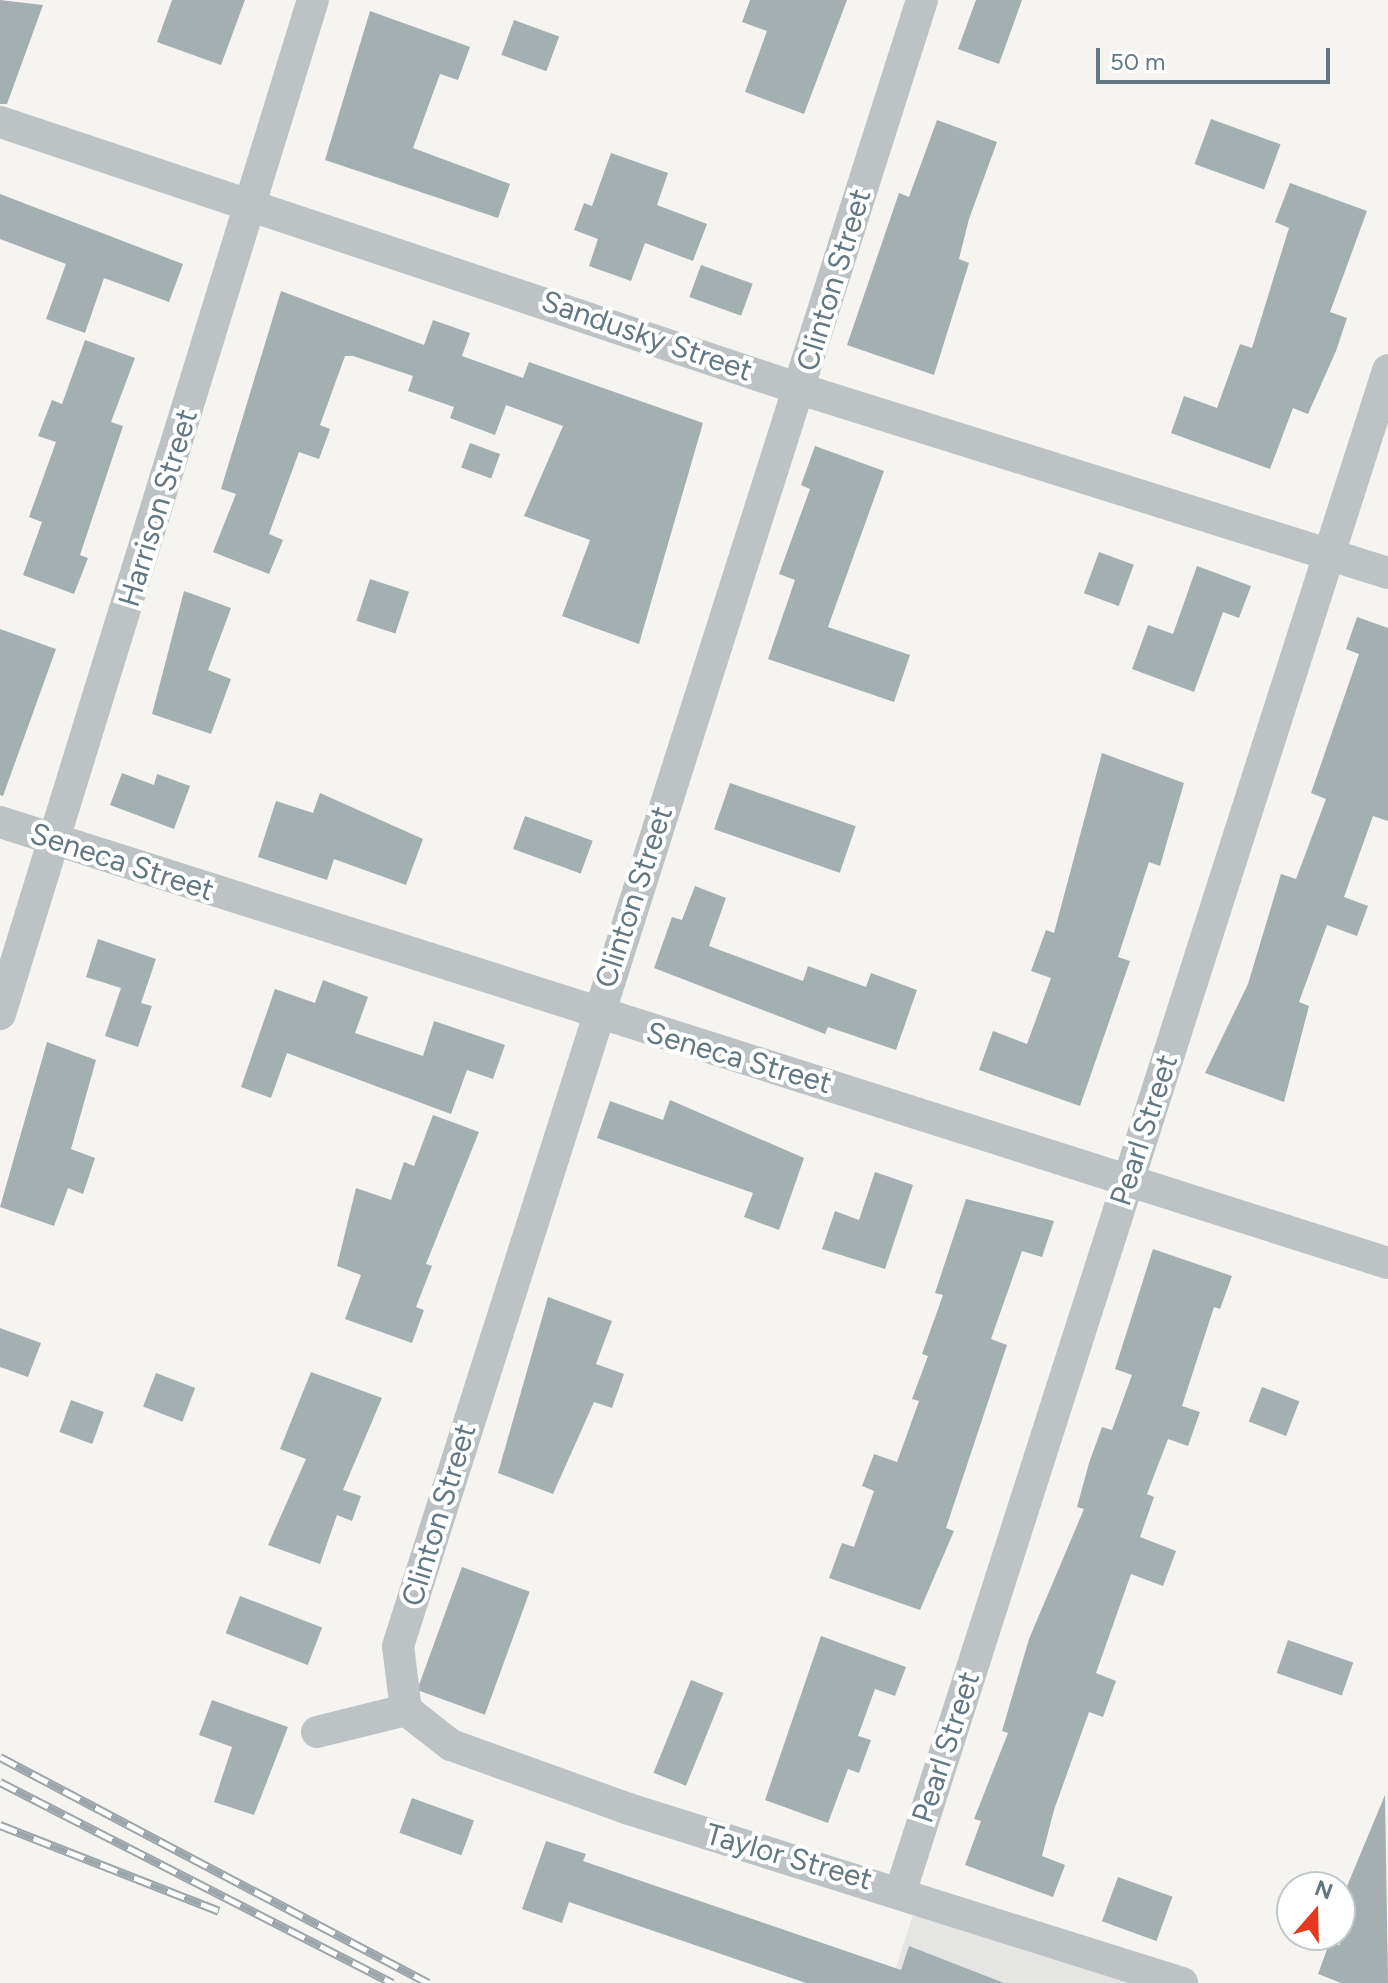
<!DOCTYPE html>
<html>
<head>
<meta charset="utf-8">
<style>
	body { margin:0 }
	#map { position:relative; width:1388px; height:1983px; overflow:hidden; background:#f5f4f0; font-family:Figtree,sans-serif }
	div>[style] { position:absolute }
	.built>* { inset:0; background:#e5e6e4 }
	.building>* { inset:0; background:#a4afb2; transform-origin:0 0 }
	.street>* { height:32px; margin:-16px; padding:0 16px; transform-origin:16px; border-radius:16px; background:#bdc3c5 }
	.rail>* { height:9px; margin-top:-4.5px; transform-origin:0; background:repeating-linear-gradient(90deg,#fff 0 18px,#9ca5a9 0 36px); box-sizing:border-box; border-block:2px solid #9ca5a9 }
	span { translate:-50% -50%; white-space:nowrap; text-align:center; line-height:1.15; -webkit-text-stroke:8px #fff; paint-order:stroke }
	.street-label { font-size:30px; color:#637882 }
	.north { position:absolute; left:1276px; top:1871px; width:80px; height:80px; box-sizing:border-box; background:#fff; border:2px solid #c1c9cd; border-radius:50%; rotate:20deg; font-size:22px; font-weight:700; line-height:32px; text-align:center; color:#637882 }
	.north::after { content:''; display:block; margin:auto; width:28px; height:36px; background:#e6381f; clip-path:polygon(50% 0,100% 100%,50% 72%,0 100%) }
	.scale { position:absolute; left:1096px; top:48px; width:234px; height:36px; box-sizing:border-box; border:4px solid #637882; border-top:0; padding-left:10px; font-size:24px; line-height:28px; white-space:nowrap; color:#637882; -webkit-text-stroke:6px #fff; paint-order:stroke }
</style>
</head>
<body>
<div id="map">
	<div class="built">
		<div style="clip-path:polygon(917px 1902px,1178px 1983px,891px 1983px)"></div>
	</div>
	<div class="building">
		<div style="clip-path:polygon(0 0,43px 5px,7px 104px,0 104px)"></div>
		<div style="clip-path:polygon(172px 0,245px 0,221px 65px,157px 42px)"></div>
		<div style="clip-path:polygon(750px 0,847px 0,804px 114px,745px 92px,767px 31px,742px 22px)"></div>
		<div style="clip-path:polygon(976px 0,1022px 0,999px 64px,958px 49px)"></div>
		<div style="clip-path:polygon(370px 11px,470px 47px,458px 80px,440px 74px,413px 148px,510px 184px,498px 218px,325px 160px)"></div>
		<div style="left:514px;top:20px;width:48px;height:37px;rotate:20deg"></div>
		<div style="left:1211px;top:119px;width:74px;height:48px;rotate:20deg"></div>
		<div style="clip-path:polygon(937px 120px,997px 142px,969px 219px,959px 259px,969px 263px,934px 375px,847px 345px,899px 193px,909px 197px)"></div>
		<div style="clip-path:polygon(611px 153px,668px 173px,657px 205px,707px 224px,693px 261px,645px 243px,631px 281px,589px 266px,598px 239px,574px 230px,584px 203px,592px 206px)"></div>
		<div style="clip-path:polygon(1290px 183px,1367px 211px,1330px 312px,1347px 318px,1336px 351px,1308px 414px,1293px 408px,1270px 469px,1171px 433px,1184px 396px,1217px 408px,1240px 344px,1252px 348px,1289px 228px,1275px 222px)"></div>
		<div style="clip-path:polygon(0 194px,183px 264px,169px 302px,104px 278px,85px 333px,46px 319px,66px 264px,0 239px)"></div>
		<div style="left:701px;top:265px;width:55px;height:34px;rotate:20deg"></div>
		<div style="clip-path:polygon(281px 291px,424px 345px,433px 320px,470px 333px,462px 356px,523px 378px,529px 362px,703px 423px,639px 644px,562px 616px,590px 540px,524px 516px,563px 426px,506px 405px,495px 435px,450px 418px,454px 407px,408px 391px,413px 376px,353px 356px,345px 356px,320px 425px,330px 429px,319px 459px,299px 452px,269px 534px,283px 540px,269px 574px,213px 552px,236px 494px,221px 489px)"></div>
		<div style="clip-path:polygon(85px 340px,135px 358px,111px 422px,123px 426px,80px 555px,88px 558px,74px 594px,23px 575px,42px 522px,29px 517px,56px 442px,38px 436px,52px 400px,62px 404px)"></div>
		<div style="left:470px;top:443px;width:32px;height:26px;rotate:20deg"></div>
		<div style="clip-path:polygon(815px 446px,884px 471px,828px 627px,910px 655px,894px 702px,768px 659px,795px 580px,779px 574px,810px 489px,801px 485px)"></div>
		<div style="left:1099px;top:552px;width:37px;height:44px;rotate:20deg"></div>
		<div style="clip-path:polygon(1197px 566px,1251px 586px,1239px 618px,1223px 612px,1194px 692px,1132px 669px,1148px 625px,1173px 634px)"></div>
		<div style="left:370px;top:579px;width:41px;height:44px;rotate:18deg"></div>
		<div style="clip-path:polygon(184px 591px,231px 608px,208px 670px,231px 679px,211px 734px,152px 714px)"></div>
		<div style="clip-path:polygon(1357px 617px,1388px 628px,1388px 821px,1373px 816px,1344px 897px,1368px 906px,1357px 936px,1327px 925px,1299px 1002px,1309px 1006px,1284px 1102px,1205px 1073px,1248px 984px,1281px 874px,1296px 879px,1326px 799px,1311px 793px,1359px 654px,1346px 649px)"></div>
		<div style="clip-path:polygon(0 629px,56px 649px,3px 796px,0 795px)"></div>
		<div style="clip-path:polygon(1102px 753px,1184px 783px,1160px 866px,1149px 862px,1118px 957px,1130px 961px,1080px 1106px,979px 1070px,993px 1031px,1027px 1044px,1051px 978px,1031px 971px,1046px 930px,1054px 933px)"></div>
		<div style="clip-path:polygon(122px 773px,154px 785px,157px 774px,190px 786px,174px 829px,110px 805px)"></div>
		<div style="left:730px;top:783px;width:133px;height:49px;rotate:19deg"></div>
		<div style="clip-path:polygon(320px 793px,423px 839px,406px 885px,334px 859px,327px 880px,258px 857px,276px 801px,313px 813px)"></div>
		<div style="left:525px;top:816px;width:72px;height:35px;rotate:20deg"></div>
		<div style="clip-path:polygon(695px 886px,726px 898px,709px 946px,803px 981px,808px 966px,866px 987px,871px 973px,917px 990px,896px 1050px,828px 1027px,825px 1034px,654px 968px,672px 917px,682px 920px)"></div>
		<div style="clip-path:polygon(98px 939px,156px 959px,141px 1003px,152px 1006px,138px 1047px,105px 1036px,121px 988px,86px 977px)"></div>
		<div style="clip-path:polygon(323px 980px,368px 997px,355px 1033px,423px 1056px,434px 1021px,505px 1045px,493px 1079px,467px 1070px,451px 1114px,287px 1053px,271px 1098px,241px 1087px,275px 989px,315px 1003px)"></div>
		<div style="clip-path:polygon(47px 1042px,96px 1060px,71px 1149px,95px 1158px,83px 1194px,68px 1188px,54px 1226px,0 1207px)"></div>
		<div style="clip-path:polygon(670px 1100px,804px 1158px,779px 1230px,744px 1217px,753px 1193px,597px 1138px,610px 1101px,663px 1120px)"></div>
		<div style="clip-path:polygon(433px 1115px,479px 1132px,426px 1264px,432px 1266px,416px 1307px,424px 1310px,412px 1343px,345px 1319px,361px 1275px,337px 1266px,356px 1188px,391px 1200px,404px 1162px,414px 1166px)"></div>
		<div style="clip-path:polygon(875px 1172px,913px 1185px,885px 1269px,822px 1249px,835px 1211px,859px 1220px)"></div>
		<div style="clip-path:polygon(966px 1199px,1054px 1221px,1042px 1257px,1022px 1251px,991px 1339px,1007px 1345px,946px 1528px,954px 1531px,920px 1610px,829px 1578px,842px 1543px,854px 1547px,874px 1491px,862px 1486px,874px 1454px,897px 1462px,919px 1401px,912px 1399px,928px 1356px,922px 1354px,943px 1295px,935px 1293px)"></div>
		<div style="clip-path:polygon(1153px 1249px,1232px 1276px,1220px 1309px,1214px 1307px,1182px 1406px,1200px 1412px,1188px 1446px,1168px 1439px,1147px 1494px,1154px 1497px,1140px 1537px,1176px 1551px,1163px 1586px,1131px 1574px,1096px 1673px,1116px 1681px,1103px 1717px,1089px 1712px,1054px 1810px,1042px 1856px,1065px 1865px,1053px 1897px,965px 1865px,981px 1821px,974px 1819px,1008px 1733px,1002px 1731px,1029px 1639px,1084px 1509px,1077px 1507px,1089px 1463px,1102px 1427px,1112px 1430px,1132px 1375px,1115px 1369px)"></div>
		<div style="clip-path:polygon(548px 1297px,612px 1321px,596px 1364px,624px 1374px,612px 1408px,594px 1402px,553px 1494px,498px 1473px)"></div>
		<div style="clip-path:polygon(0 1328px,41px 1343px,28px 1377px,0 1367px)"></div>
		<div style="clip-path:polygon(311px 1372px,382px 1398px,343px 1490px,361px 1496px,352px 1521px,337px 1515px,320px 1564px,268px 1545px,306px 1459px,280px 1449px)"></div>
		<div style="left:156px;top:1373px;width:42px;height:36px;rotate:21deg"></div>
		<div style="left:1262px;top:1387px;width:40px;height:37px;rotate:21deg"></div>
		<div style="left:71px;top:1400px;width:35px;height:34px;rotate:20deg"></div>
		<div style="left:462px;top:1567px;width:72px;height:131px;rotate:20deg"></div>
		<div style="left:240px;top:1596px;width:88px;height:40px;rotate:21deg"></div>
		<div style="clip-path:polygon(821px 1636px,906px 1667px,895px 1696px,875px 1689px,858px 1736px,871px 1740px,859px 1773px,848px 1769px,828px 1823px,765px 1800px)"></div>
		<div style="left:1288px;top:1640px;width:69px;height:35px;rotate:19deg"></div>
		<div style="left:691px;top:1680px;width:35px;height:100px;rotate:22deg"></div>
		<div style="clip-path:polygon(212px 1700px,288px 1727px,254px 1815px,214px 1802px,232px 1747px,199px 1735px)"></div>
		<div style="clip-path:polygon(1385px 1795px,1388px 1983px,1341px 1983px,1318px 1974px,1330px 1941px,1340px 1945px,1340px 1903px)"></div>
		<div style="left:412px;top:1798px;width:66px;height:37px;rotate:20deg"></div>
		<div style="clip-path:polygon(546px 1841px,586px 1854px,583px 1861px,901px 1970px,909px 1946px,1004px 1983px,806px 1983px,569px 1902px,562px 1923px,522px 1909px)"></div>
		<div style="left:1118px;top:1877px;width:58px;height:47px;rotate:20deg"></div>
	</div>
	<div class="street">
		<div style="left:0;top:122px;width:843px;rotate:18.46deg"></div>
		<div style="left:800px;top:389px;width:616px;rotate:17.38deg"></div>
		<div style="left:0;top:822px;width:1456px;rotate:17.63deg"></div>
		<div style="left:0;top:1014px;width:1061px;rotate:-72.85deg"></div>
		<div style="left:406px;top:1710px;width:64px;rotate:-97.1deg"></div>
		<div style="left:398px;top:1646px;width:1727px;rotate:-72.34deg"></div>
		<div style="left:406px;top:1710px;width:57px;rotate:37.9deg"></div>
		<div style="left:451px;top:1745px;width:189px;rotate:19.8deg"></div>
		<div style="left:629px;top:1809px;width:580px;rotate:17.47deg"></div>
		<div style="left:317px;top:1732px;width:92px;rotate:-13.9deg"></div>
		<div style="left:901px;top:1890px;width:1596px;rotate:-72.23deg"></div>
	</div>
	<div class="rail">
		<div style="left:0;top:1757px;width:484px;rotate:27.8deg"></div>
		<div style="left:0;top:1782px;width:441px;rotate:27.1deg"></div>
		<div style="left:0;top:1825px;width:235px;rotate:21.4deg"></div>
	</div>
	<div class="street-label">
		<span style="left:834px;top:280px;rotate:-73deg">Clinton Street</span>
		<span style="left:647px;top:336px;rotate:19deg">Sandusky Street</span>
		<span style="left:158px;top:508px;rotate:-73deg">Harrison Street</span>
		<span style="left:122px;top:862px;rotate:18deg">Seneca Street</span>
		<span style="left:634px;top:897px;rotate:-72deg">Clinton Street</span>
		<span style="left:739px;top:1058px;rotate:16deg">Seneca Street</span>
		<span style="left:1144px;top:1130px;rotate:-72deg">Pearl Street</span>
		<span style="left:439px;top:1515px;rotate:-73deg">Clinton Street</span>
		<span style="left:946px;top:1747px;rotate:-72deg">Pearl Street</span>
		<span style="left:789px;top:1857px;rotate:16deg">Taylor Street</span>
	</div>
	<div class="north">N</div>
	<div class="scale">50 m</div>
</div>
</body>
</html>
